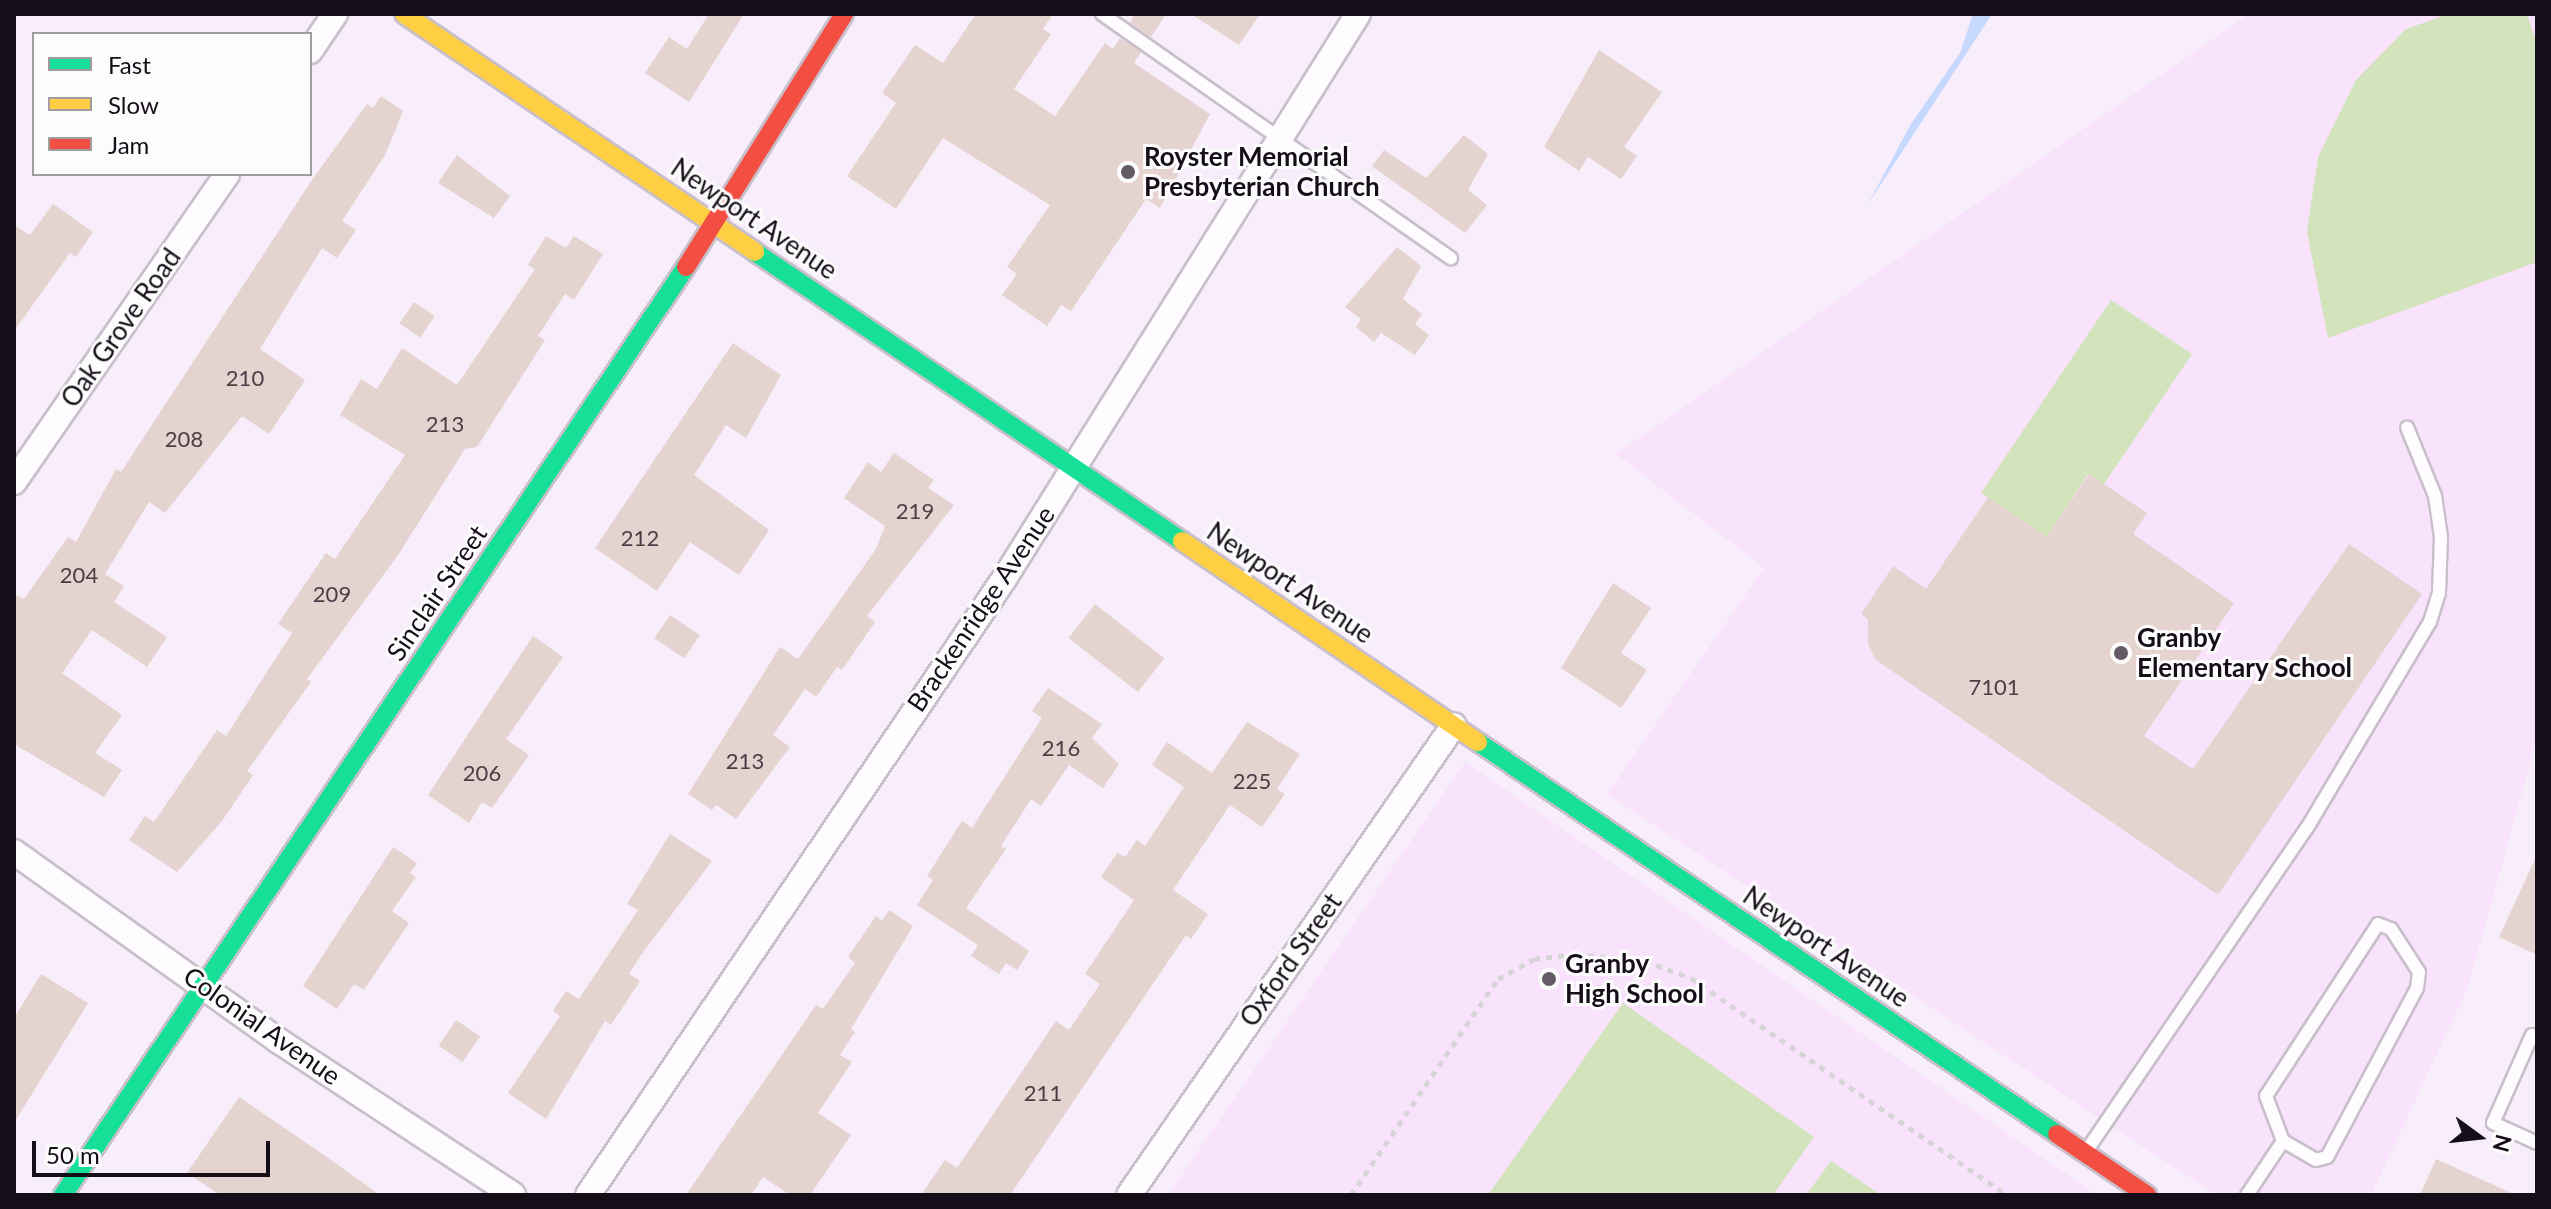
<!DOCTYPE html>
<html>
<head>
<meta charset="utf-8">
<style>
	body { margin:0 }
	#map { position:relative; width:2551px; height:1209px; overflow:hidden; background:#f8edfa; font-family:Lato,sans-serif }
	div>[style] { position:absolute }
	.built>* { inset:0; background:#f9e3fc }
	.green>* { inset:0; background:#d3e3bb }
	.water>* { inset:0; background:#c6d8fe }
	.building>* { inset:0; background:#e4d3cf; transform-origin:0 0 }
	.path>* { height:5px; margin-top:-2.5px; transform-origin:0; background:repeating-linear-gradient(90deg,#d7d4d8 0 6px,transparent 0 12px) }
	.roads { filter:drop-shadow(2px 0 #c8bfca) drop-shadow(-2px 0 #c8bfca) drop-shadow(0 2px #c8bfca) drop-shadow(0 -2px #c8bfca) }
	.lane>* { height:12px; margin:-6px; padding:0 6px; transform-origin:6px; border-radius:6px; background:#fefcfe }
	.street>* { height:24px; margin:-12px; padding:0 12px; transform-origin:12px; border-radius:12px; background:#fefcfe }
	.fast>* { height:18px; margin:-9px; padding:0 9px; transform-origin:9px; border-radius:9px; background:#16e098 }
	.slow>* { height:18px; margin:-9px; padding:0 9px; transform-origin:9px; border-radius:9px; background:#ffcf43 }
	.jam>* { height:18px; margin:-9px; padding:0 9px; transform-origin:9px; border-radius:9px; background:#f24e42 }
	.dots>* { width:22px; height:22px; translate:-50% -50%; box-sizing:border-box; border:4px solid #fcfcfc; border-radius:50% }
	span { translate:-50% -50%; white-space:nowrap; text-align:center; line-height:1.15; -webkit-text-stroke:6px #fcfcfc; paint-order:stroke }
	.number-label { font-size:22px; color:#493e45 }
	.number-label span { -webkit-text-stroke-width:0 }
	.poi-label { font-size:26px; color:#150d17; font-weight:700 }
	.left { translate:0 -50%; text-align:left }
	.street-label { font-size:26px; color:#150d17 }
	.frame { position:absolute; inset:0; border:16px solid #150d17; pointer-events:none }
	.legend { position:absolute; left:32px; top:32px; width:280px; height:144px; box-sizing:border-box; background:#fcfcfc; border:2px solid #a09ca0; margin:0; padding:10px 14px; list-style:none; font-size:24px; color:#150d17 }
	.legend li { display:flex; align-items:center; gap:16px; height:40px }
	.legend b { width:40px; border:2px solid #a09ca0 }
	.north { position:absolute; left:2439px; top:1097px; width:80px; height:80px; -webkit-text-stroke:6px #fcfcfc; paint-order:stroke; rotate:105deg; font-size:22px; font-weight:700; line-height:32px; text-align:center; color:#150d17 }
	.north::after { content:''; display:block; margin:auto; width:28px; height:36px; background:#150d17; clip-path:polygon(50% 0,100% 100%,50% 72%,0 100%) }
	.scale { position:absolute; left:32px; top:1141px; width:238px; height:36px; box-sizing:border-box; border:4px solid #150d17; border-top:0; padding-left:10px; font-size:24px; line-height:28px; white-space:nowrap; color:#150d17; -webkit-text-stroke:6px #fcfcfc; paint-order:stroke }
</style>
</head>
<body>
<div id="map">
	<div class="built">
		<div style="clip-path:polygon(2249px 14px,2537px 14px,2537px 738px,2468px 987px,2371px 1195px,2216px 1195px,1607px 794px,1764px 568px,1616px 454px)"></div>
		<div style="clip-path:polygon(1465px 762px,2097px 1195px,1168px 1195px)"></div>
	</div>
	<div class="green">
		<div style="clip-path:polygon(2449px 14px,2527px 14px,2537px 45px,2537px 262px,2328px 338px,2307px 232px,2318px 157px,2356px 80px,2406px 29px)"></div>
		<div style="clip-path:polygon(2111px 300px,2192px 354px,2104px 484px,2088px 474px,2047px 537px,1981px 493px)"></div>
		<div style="clip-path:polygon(1623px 1003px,1814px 1137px,1773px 1195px,1488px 1195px)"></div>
		<div style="clip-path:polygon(1831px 1161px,1881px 1195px,1806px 1195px)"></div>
	</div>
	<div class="water">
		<div style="clip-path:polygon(1973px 14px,1992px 14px,1868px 204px,1911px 124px,1960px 53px)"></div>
	</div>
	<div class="building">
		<div style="clip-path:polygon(709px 14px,744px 14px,689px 102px,645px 73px,669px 37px,687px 49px)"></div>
		<div style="clip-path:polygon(976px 14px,1053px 14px,1043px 29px,1051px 34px,1014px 89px,1055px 116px,1105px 43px,1113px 49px,1120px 38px,1141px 52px,1134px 63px,1210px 114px,1160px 208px,1146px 199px,1071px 311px,1061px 305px,1047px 326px,1002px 295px,1017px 274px,1007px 267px,1050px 205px,943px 138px,896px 209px,847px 176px,896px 103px,882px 93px,915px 45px,943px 63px)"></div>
		<div style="clip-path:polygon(1135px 14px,1166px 14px,1151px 37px,1130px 23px)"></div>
		<div style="clip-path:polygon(1191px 14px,1260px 14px,1239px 45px)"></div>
		<div style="clip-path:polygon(1599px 50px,1662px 92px,1624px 147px,1637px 156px,1621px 179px,1588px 157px,1579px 171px,1544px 147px)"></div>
		<div style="clip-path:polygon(381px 96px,403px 111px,385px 155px,342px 221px,356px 230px,337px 258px,322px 248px,260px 349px,305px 380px,269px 434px,242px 416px,165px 513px,149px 502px,105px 574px,124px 586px,114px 602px,167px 637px,147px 667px,92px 630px,62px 673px,122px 715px,95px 753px,122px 770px,104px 797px,14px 744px,14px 594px,24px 599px,68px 537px,76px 542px,116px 469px,121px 472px,314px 177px,367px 104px,373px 108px)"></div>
		<div style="clip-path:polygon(1464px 135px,1488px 154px,1468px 190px,1487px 205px,1465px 233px,1372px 166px,1384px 150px,1426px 178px)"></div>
		<div style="clip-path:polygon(457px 155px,510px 196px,494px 218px,438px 183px)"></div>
		<div style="clip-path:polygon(53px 204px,93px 232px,76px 257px,70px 253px,14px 331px,14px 225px,30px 235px)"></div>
		<div style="clip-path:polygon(546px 236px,566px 248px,574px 236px,603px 254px,574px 300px,565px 294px,538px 336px,545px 340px,477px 447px,465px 449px,398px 555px,307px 679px,311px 682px,247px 771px,253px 775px,222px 821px,177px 872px,129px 840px,145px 816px,154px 822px,217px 730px,226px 736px,292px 633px,278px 624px,326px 553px,335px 559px,405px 455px,340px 415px,361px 379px,377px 389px,402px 348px,457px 385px,535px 269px,528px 265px)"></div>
		<div style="clip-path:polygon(1397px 247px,1421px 266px,1403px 299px,1422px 314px,1415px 324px,1429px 335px,1415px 355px,1381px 333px,1374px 342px,1356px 327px,1361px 319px,1345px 307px)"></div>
		<div style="left:414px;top:302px;width:25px;height:26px;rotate:34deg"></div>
		<div style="clip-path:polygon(733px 343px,781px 375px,746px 438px,726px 425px,694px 475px,769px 530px,739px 575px,690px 542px,657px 591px,595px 548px)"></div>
		<div style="clip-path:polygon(894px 453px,934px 480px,928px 488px,954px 505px,867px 616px,875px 622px,842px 670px,837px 667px,816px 697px,805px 689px,773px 735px,790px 747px,736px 819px,716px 805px,712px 810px,688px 794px,780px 647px,798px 659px,876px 549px,885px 526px,844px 498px,868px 462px,881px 472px)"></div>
		<div style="clip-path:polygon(2089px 474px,2147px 513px,2133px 534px,2234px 603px,2144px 736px,2193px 769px,2349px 544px,2422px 594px,2218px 895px,1876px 660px,1868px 645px,1868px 619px,1861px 614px,1893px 566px,1926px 589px,1988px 497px,2047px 537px)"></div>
		<div style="clip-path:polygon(1613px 583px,1651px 608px,1621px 653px,1647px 670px,1621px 708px,1561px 668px)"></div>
		<div style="left:1095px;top:604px;width:88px;height:43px;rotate:38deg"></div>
		<div style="left:670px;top:615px;width:36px;height:28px;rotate:34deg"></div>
		<div style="clip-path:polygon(533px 636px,563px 657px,506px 739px,529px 755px,492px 808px,482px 802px,469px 823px,428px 795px)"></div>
		<div style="clip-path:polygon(1048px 688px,1102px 724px,1092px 738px,1119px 764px,1103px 788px,1069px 765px,1041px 806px,1031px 799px,1001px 846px,1006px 849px,966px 908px,1029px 951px,1017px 970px,1006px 963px,999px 974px,971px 956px,978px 945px,917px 905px,933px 880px,927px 876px,962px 821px,972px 828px,1042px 718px,1032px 711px)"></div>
		<div style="clip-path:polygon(1247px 722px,1300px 754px,1277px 789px,1285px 794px,1262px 827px,1230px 805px,1173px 890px,1208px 914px,1191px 939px,1186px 935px,1010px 1195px,921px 1195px,945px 1160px,957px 1168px,1056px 1021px,1069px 1030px,1100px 984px,1085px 974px,1134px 900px,1101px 877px,1117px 853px,1125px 857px,1137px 840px,1145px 846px,1184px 787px,1152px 765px,1167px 742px,1212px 773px)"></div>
		<div style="clip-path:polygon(670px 834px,712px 861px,641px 955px,629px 974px,640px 981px,611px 1025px,605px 1021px,546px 1119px,508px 1093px,560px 1016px,553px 1011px,566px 991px,579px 999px,638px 910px,627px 904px)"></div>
		<div style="clip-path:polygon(393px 847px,417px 863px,410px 873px,416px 877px,392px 911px,409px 923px,364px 990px,354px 984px,337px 1009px,303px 986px)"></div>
		<div style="clip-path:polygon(2537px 855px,2537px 955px,2499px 937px)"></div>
		<div style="clip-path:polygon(889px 910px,913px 926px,851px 1029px,855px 1032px,840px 1055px,852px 1062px,818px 1113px,851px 1135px,810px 1195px,790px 1195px,763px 1177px,751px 1195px,686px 1195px,816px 1005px,823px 1009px,855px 963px,848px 957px,876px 916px,882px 921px)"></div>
		<div style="clip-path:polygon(41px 974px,88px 1003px,14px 1123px,14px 1018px)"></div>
		<div style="left:456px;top:1020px;width:29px;height:31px;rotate:34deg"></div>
		<div style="clip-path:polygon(239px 1097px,324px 1155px,380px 1195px,220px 1195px,187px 1173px)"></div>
		<div style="clip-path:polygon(2436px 1159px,2516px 1195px,2420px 1195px)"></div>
	</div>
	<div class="path">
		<div style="left:1351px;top:1195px;width:261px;rotate:-55.8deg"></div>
		<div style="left:1498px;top:979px;width:41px;rotate:-29.1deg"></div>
		<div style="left:1534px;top:959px;width:42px;rotate:-6.8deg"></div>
		<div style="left:1576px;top:954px;width:69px;rotate:5.8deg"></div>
		<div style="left:1645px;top:961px;width:49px;rotate:20.3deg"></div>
		<div style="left:1691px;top:978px;width:383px;rotate:34.5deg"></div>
	</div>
	<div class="roads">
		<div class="lane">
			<div style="left:1102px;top:14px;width:426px;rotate:35deg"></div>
			<div style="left:2378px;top:924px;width:14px;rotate:21deg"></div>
			<div style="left:2391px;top:929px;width:51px;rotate:56.9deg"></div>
			<div style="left:2419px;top:972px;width:16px;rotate:97deg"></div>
			<div style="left:2417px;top:988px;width:191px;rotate:118deg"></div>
			<div style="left:2327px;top:1157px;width:11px;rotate:165deg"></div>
			<div style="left:2316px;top:1160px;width:38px;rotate:-150deg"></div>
			<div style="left:2283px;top:1141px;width:48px;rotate:-110.7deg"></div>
			<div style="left:2266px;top:1096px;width:205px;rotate:-56.9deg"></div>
			<div style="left:2537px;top:1037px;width:5px;rotate:-158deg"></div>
			<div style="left:2532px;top:1035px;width:96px;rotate:113.9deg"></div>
			<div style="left:2493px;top:1123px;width:48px;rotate:24.4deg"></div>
			<div style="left:2087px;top:1150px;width:390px;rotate:-55.7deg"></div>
			<div style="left:2307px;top:828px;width:240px;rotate:-59.2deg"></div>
			<div style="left:2430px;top:622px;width:30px;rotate:-73deg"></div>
			<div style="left:2439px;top:593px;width:56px;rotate:-88deg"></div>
			<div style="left:2441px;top:537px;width:41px;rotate:-98.3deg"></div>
			<div style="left:2435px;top:496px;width:74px;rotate:-112.1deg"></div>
			<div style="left:2247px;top:1195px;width:65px;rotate:-56.3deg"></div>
		</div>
		<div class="street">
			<div style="left:310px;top:51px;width:45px;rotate:-56deg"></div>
			<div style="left:14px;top:482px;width:374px;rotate:-55.3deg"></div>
			<div style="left:14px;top:852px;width:325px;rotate:35.5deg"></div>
			<div style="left:279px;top:1041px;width:280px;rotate:33.3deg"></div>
			<div style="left:588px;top:1195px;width:743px;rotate:-55.97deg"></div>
			<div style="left:1004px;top:579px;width:667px;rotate:-57.93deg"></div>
			<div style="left:1129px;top:1195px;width:571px;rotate:-55.34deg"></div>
		</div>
		<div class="fast">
			<div style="left:755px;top:252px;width:516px;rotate:34.09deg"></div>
			<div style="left:1478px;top:742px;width:699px;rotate:34.1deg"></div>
			<div style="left:63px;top:1195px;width:1118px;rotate:-56.13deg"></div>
		</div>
		<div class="slow">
			<div style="left:404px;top:14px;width:424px;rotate:34.1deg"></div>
			<div style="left:1182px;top:541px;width:358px;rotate:34.2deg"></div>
		</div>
		<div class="jam">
			<div style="left:686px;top:267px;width:298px;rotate:-58deg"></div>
			<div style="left:2057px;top:1134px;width:109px;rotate:34.1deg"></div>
		</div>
	</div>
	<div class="dots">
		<div style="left:1128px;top:172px;background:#645b66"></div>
		<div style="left:2121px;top:653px;background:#645b66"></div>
		<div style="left:1549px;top:979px;background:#645b66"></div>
	</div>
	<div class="number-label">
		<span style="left:245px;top:378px">210</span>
		<span style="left:445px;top:424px">213</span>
		<span style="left:184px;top:439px">208</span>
		<span style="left:915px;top:511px">219</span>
		<span style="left:640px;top:538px">212</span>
		<span style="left:79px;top:575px">204</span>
		<span style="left:332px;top:594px">209</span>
		<span style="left:1994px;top:687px">7101</span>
		<span style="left:1061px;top:748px">216</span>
		<span style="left:745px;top:761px">213</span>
		<span style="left:482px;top:773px">206</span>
		<span style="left:1252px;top:781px">225</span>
		<span style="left:1043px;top:1093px">211</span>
	</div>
	<div class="poi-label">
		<span class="left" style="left:1144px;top:172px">Royster Memorial<br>Presbyterian Church</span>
		<span class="left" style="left:2137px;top:653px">Granby<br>Elementary School</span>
		<span class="left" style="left:1565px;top:979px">Granby<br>High School</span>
	</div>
	<div class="street-label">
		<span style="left:754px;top:219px;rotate:34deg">Newport Avenue</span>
		<span style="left:121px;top:328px;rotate:-55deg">Oak Grove Road</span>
		<span style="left:1290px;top:583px;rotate:34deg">Newport Avenue</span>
		<span style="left:437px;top:593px;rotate:-56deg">Sinclair Street</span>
		<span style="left:981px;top:609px;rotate:-56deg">Brackenridge Avenue</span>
		<span style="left:1826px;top:947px;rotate:34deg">Newport Avenue</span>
		<span style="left:1291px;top:960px;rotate:-55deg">Oxford Street</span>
		<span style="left:262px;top:1026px;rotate:35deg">Colonial Avenue</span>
	</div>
	<div class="frame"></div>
	<ul class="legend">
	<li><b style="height:10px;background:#16e098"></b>Fast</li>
	<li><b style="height:10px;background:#ffcf43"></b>Slow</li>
	<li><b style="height:10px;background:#f24e42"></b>Jam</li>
	</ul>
	<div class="north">N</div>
	<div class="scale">50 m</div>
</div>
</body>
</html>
